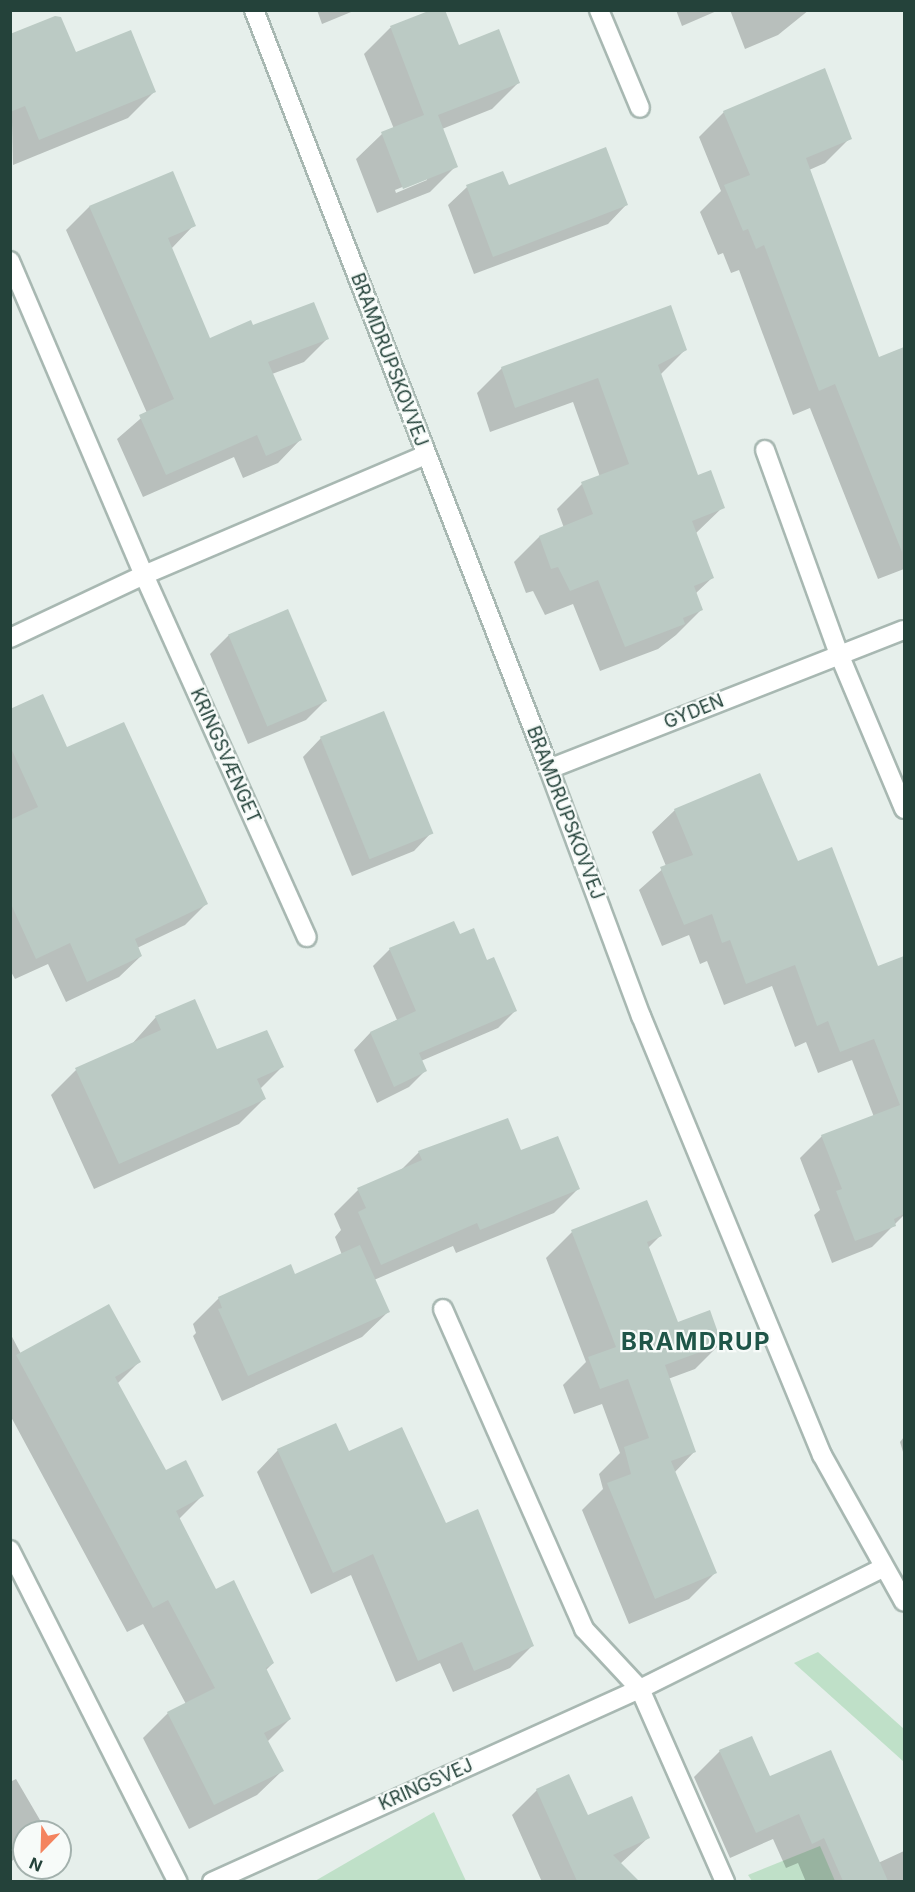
<!DOCTYPE html>
<html>
<head>
<meta charset="utf-8">
<style>
	body { margin:0 }
	#map { position:relative; width:915px; height:1892px; overflow:hidden; background:#e6efeb; font-family:Inter,sans-serif }
	div>[style] { position:absolute }
	.green>* { inset:0; background:#bfe0c8 }
	.shadow>* { inset:0; background:#0003 }
	.building>* { inset:0; background:#bbcac4; transform-origin:0 0 }
	.roads { filter:drop-shadow(2px 0 #a8b8b2) drop-shadow(-2px 0 #a8b8b2) drop-shadow(0 2px #a8b8b2) drop-shadow(0 -2px #a8b8b2) }
	.minor>* { height:18px; margin:-9px; padding:0 9px; transform-origin:9px; border-radius:9px; background:#fff }
	span { translate:-50% -50%; white-space:nowrap; text-align:center; line-height:1.15; -webkit-text-stroke:4.5px #f7fbf9; paint-order:stroke }
	.street-label { font-size:18px; color:#24423a }
	.district-label { font-size:24px; color:#1f5548; font-weight:700; letter-spacing:1.5px }
	.frame { position:absolute; inset:0; border:12px solid #24423a; pointer-events:none }
	.north { position:absolute; left:12px; top:1820px; width:60px; height:60px; box-sizing:border-box; background:#f7fbf9; border:2px solid #a3b1ad; border-radius:50%; rotate:203deg; font-size:16px; font-weight:700; line-height:24px; text-align:center; color:#24423a }
	.north::after { content:''; display:block; margin:auto; width:21px; height:27px; background:#f4845f; clip-path:polygon(50% 0,100% 100%,50% 72%,0 100%) }
</style>
</head>
<body>
<div id="map">
	<div class="green">
		<div style="clip-path:polygon(818px 1652px,904px 1729px,904px 1762px,794px 1663px)"></div>
		<div style="clip-path:polygon(434px 1812px,466px 1881px,315px 1881px)"></div>
		<div style="clip-path:polygon(820px 1846px,835px 1881px,752px 1881px,748px 1875px)"></div>
	</div>
	<div class="shadow">
		<div style="clip-path:polygon(317px 10px,356px 10px,322px 24px)"></div>
		<div style="clip-path:polygon(evenodd,435px 10px,458px 47px,518px 83px,492px 109px,442px 129px,456px 166px,430px 192px,377px 213px,356px 159px,382px 134px,394px 129px,364px 54px,390px 28px,435px 10px,427px 177px,427px 180px,396px 193px,395px 190px,427px 177px)"></div>
		<div style="clip-path:polygon(676px 10px,719px 10px,682px 26px)"></div>
		<div style="clip-path:polygon(730px 10px,809px 10px,778px 35px,745px 49px)"></div>
		<div style="clip-path:polygon(10px 36px,75px 54px,154px 92px,128px 118px,13px 165px)"></div>
		<div style="clip-path:polygon(724px 112px,850px 138px,825px 163px,809px 170px,878px 359px,904px 349px,904px 569px,878px 579px,810px 408px,793px 415px,739px 270px,731px 273px,723px 253px,718px 255px,700px 212px,721px 191px,699px 137px)"></div>
		<div style="clip-path:polygon(172px 173px,194px 225px,171px 249px,209px 340px,252px 327px,327px 339px,304px 362px,272px 374px,300px 440px,278px 463px,243px 478px,234px 457px,143px 497px,117px 439px,147px 413px,66px 230px,89px 207px)"></div>
		<div style="clip-path:polygon(502px 173px,508px 187px,626px 205px,608px 224px,474px 274px,448px 205px,467px 187px)"></div>
		<div style="clip-path:polygon(686px 349px,660px 375px,697px 477px,723px 507px,695px 534px,713px 577px,695px 594px,701px 610px,676px 635px,658px 649px,600px 671px,573px 604px,545px 615px,533px 591px,526px 593px,514px 562px,539px 537px,564px 528px,557px 509px,582px 484px,600px 477px,573px 402px,490px 432px,477px 393px,502px 368px)"></div>
		<div style="clip-path:polygon(229px 635px,325px 701px,306px 720px,248px 744px,210px 654px)"></div>
		<div style="clip-path:polygon(10px 711px,66px 749px,206px 904px,185px 925px,137px 948px,141px 956px,119px 977px,66px 1002px,48px 964px,15px 979px,10px 970px)"></div>
		<div style="clip-path:polygon(321px 738px,432px 832px,414px 851px,352px 876px,303px 757px)"></div>
		<div style="clip-path:polygon(675px 810px,797px 863px,877px 968px,904px 958px,904px 1190px,900px 1192px,904px 1215px,872px 1247px,832px 1263px,814px 1215px,820px 1210px,800px 1158px,822px 1136px,874px 1117px,852px 1060px,818px 1073px,806px 1042px,795px 1047px,772px 986px,724px 1005px,707px 961px,700px 964px,689px 935px,662px 946px,639px 890px,666px 866px,652px 832px)"></div>
		<div style="clip-path:polygon(459px 936px,486px 962px,515px 1011px,498px 1028px,421px 1061px,425px 1071px,409px 1087px,377px 1103px,354px 1050px,370px 1033px,397px 1020px,373px 966px,390px 949px)"></div>
		<div style="clip-path:polygon(156px 1017px,216px 1051px,282px 1067px,260px 1089px,264px 1099px,239px 1124px,94px 1189px,51px 1095px,76px 1070px,131px 1045px)"></div>
		<div style="clip-path:polygon(419px 1152px,578px 1189px,554px 1213px,456px 1253px,453px 1246px,374px 1280px,388px 1312px,362px 1337px,222px 1401px,193px 1336px,196px 1333px,193px 1324px,219px 1298px,295px 1276px,342px 1255px,335px 1237px,341px 1230px,334px 1214px,358px 1190px,400px 1171px)"></div>
		<div style="clip-path:polygon(572px 1232px,660px 1236px,648px 1248px,677px 1324px,721px 1343px,695px 1369px,668px 1379px,694px 1452px,674px 1473px,715px 1573px,689px 1599px,629px 1624px,582px 1510px,603px 1489px,599px 1474px,620px 1453px,602px 1404px,574px 1414px,563px 1385px,586px 1362px,546px 1258px)"></div>
		<div style="clip-path:polygon(10px 1333px,21px 1354px,139px 1362px,117px 1384px,166px 1472px,202px 1496px,178px 1520px,216px 1591px,273px 1663px,266px 1670px,290px 1719px,267px 1742px,282px 1771px,257px 1795px,189px 1829px,143px 1738px,168px 1713px,186px 1704px,143px 1624px,127px 1632px,10px 1415px)"></div>
		<div style="clip-path:polygon(904px 1437px,904px 1455px,900px 1442px)"></div>
		<div style="clip-path:polygon(278px 1450px,348px 1453px,445px 1525px,532px 1646px,510px 1668px,453px 1692px,440px 1663px,396px 1682px,351px 1575px,311px 1594px,257px 1472px)"></div>
		<div style="clip-path:polygon(720px 1751px,770px 1778px,878px 1863px,904px 1851px,904px 1882px,806px 1882px,798px 1863px,786px 1868px,773px 1839px,730px 1858px,694px 1777px)"></div>
		<div style="clip-path:polygon(16px 1779px,47px 1832px,24px 1832px,24px 1854px,10px 1862px,10px 1782px)"></div>
		<div style="clip-path:polygon(537px 1790px,587px 1817px,648px 1838px,620px 1864px,634px 1879px,542px 1882px,512px 1815px)"></div>
	</div>
	<div class="building">
		<div style="clip-path:polygon(431px 10px,445px 10px,459px 45px,499px 29px,520px 83px,438px 115px,458px 167px,403px 189px,381px 132px,424px 115px,390px 26px)"></div>
		<div style="clip-path:polygon(55px 16px,61px 17px,76px 52px,131px 30px,156px 92px,39px 140px,25px 106px,10px 112px,10px 34px)"></div>
		<div style="clip-path:polygon(825px 68px,852px 139px,806px 158px,879px 357px,904px 347px,902px 552px,835px 384px,819px 391px,764px 245px,756px 249px,748px 229px,743px 231px,724px 185px,750px 175px,723px 111px)"></div>
		<div style="clip-path:polygon(606px 147px,628px 205px,493px 257px,466px 185px,503px 171px,509px 185px)"></div>
		<div style="clip-path:polygon(173px 171px,196px 226px,168px 238px,210px 338px,251px 320px,253px 325px,314px 302px,329px 339px,268px 362px,302px 440px,266px 456px,257px 435px,166px 475px,139px 415px,174px 399px,89px 206px)"></div>
		<div style="clip-path:polygon(671px 305px,687px 350px,658px 365px,698px 475px,711px 470px,725px 508px,692px 521px,714px 578px,694px 586px,703px 610px,683px 618px,685px 624px,625px 647px,598px 580px,570px 591px,558px 567px,551px 569px,539px 536px,593px 514px,581px 482px,629px 464px,598px 378px,515px 408px,501px 367px)"></div>
		<div style="left:288px;top:609px;width:100px;height:65px;rotate:67deg"></div>
		<div style="clip-path:polygon(43px 694px,67px 747px,124px 722px,208px 904px,135px 939px,142px 956px,87px 982px,70px 943px,36px 959px,10px 902px,10px 820px,38px 807px,10px 746px,10px 709px)"></div>
		<div style="left:384px;top:711px;width:132px;height:69px;rotate:68deg"></div>
		<div style="clip-path:polygon(760px 773px,798px 861px,832px 847px,878px 966px,904px 956px,904px 1214px,894px 1219px,896px 1226px,855px 1241px,836px 1191px,842px 1189px,821px 1135px,900px 1105px,874px 1039px,840px 1052px,828px 1021px,817px 1026px,795px 965px,746px 984px,730px 940px,722px 943px,712px 914px,684px 925px,660px 867px,693px 855px,674px 809px)"></div>
		<div style="clip-path:polygon(454px 921px,460px 934px,474px 928px,487px 960px,494px 957px,517px 1011px,419px 1053px,427px 1071px,394px 1087px,370px 1032px,416px 1011px,389px 948px)"></div>
		<div style="clip-path:polygon(195px 999px,217px 1049px,267px 1030px,284px 1067px,257px 1079px,266px 1099px,119px 1164px,75px 1068px,161px 1030px,155px 1016px)"></div>
		<div style="clip-path:polygon(508px 1118px,521px 1150px,558px 1136px,580px 1189px,480px 1230px,477px 1223px,381px 1265px,358px 1212px,366px 1208px,357px 1188px,422px 1160px,418px 1151px)"></div>
		<div style="clip-path:polygon(647px 1200px,662px 1236px,647px 1242px,678px 1322px,710px 1310px,722px 1344px,665px 1365px,696px 1452px,671px 1461px,717px 1573px,655px 1599px,607px 1483px,631px 1474px,624px 1447px,649px 1438px,628px 1379px,600px 1389px,588px 1357px,616px 1347px,571px 1230px)"></div>
		<div style="clip-path:polygon(360px 1245px,390px 1312px,248px 1376px,218px 1309px,222px 1308px,218px 1297px,291px 1264px,295px 1274px)"></div>
		<div style="clip-path:polygon(109px 1304px,141px 1362px,115px 1377px,166px 1470px,186px 1460px,204px 1496px,176px 1511px,216px 1589px,234px 1580px,274px 1663px,266px 1668px,291px 1719px,264px 1733px,284px 1771px,214px 1805px,167px 1712px,215px 1688px,168px 1600px,153px 1608px,16px 1355px)"></div>
		<div style="clip-path:polygon(336px 1423px,349px 1451px,402px 1427px,446px 1523px,478px 1509px,534px 1646px,474px 1671px,462px 1642px,418px 1661px,373px 1554px,333px 1573px,277px 1449px)"></div>
		<div style="clip-path:polygon(752px 1736px,770px 1776px,831px 1750px,888px 1881px,843px 1881px,824px 1838px,812px 1844px,799px 1814px,756px 1833px,719px 1750px)"></div>
		<div style="clip-path:polygon(569px 1774px,588px 1815px,632px 1796px,650px 1838px,613px 1855px,639px 1881px,577px 1881px,536px 1789px)"></div>
	</div>
	<div class="roads">
		<div class="minor">
			<div style="left:254px;top:10px;width:814px;rotate:68.76deg"></div>
			<div style="left:549px;top:769px;width:264px;rotate:69.6deg"></div>
			<div style="left:641px;top:1016px;width:475px;rotate:67.6deg"></div>
			<div style="left:822px;top:1455px;width:168px;rotate:60.8deg"></div>
			<div style="left:599px;top:10px;width:106px;rotate:67.3deg"></div>
			<div style="left:10px;top:261px;width:341px;rotate:66.9deg"></div>
			<div style="left:144px;top:575px;width:397px;rotate:65.8deg"></div>
			<div style="left:765px;top:450px;width:217px;rotate:70.1deg"></div>
			<div style="left:839px;top:654px;width:168px;rotate:67.2deg"></div>
			<div style="left:10px;top:638px;width:148px;rotate:-25.2deg"></div>
			<div style="left:144px;top:575px;width:306px;rotate:-23.1deg"></div>
			<div style="left:549px;top:769px;width:381px;rotate:-21.4deg"></div>
			<div style="left:443px;top:1309px;width:350px;rotate:66.2deg"></div>
			<div style="left:584px;top:1629px;width:82px;rotate:47deg"></div>
			<div style="left:640px;top:1689px;width:211px;rotate:66.2deg"></div>
			<div style="left:10px;top:1550px;width:372px;rotate:63.2deg"></div>
			<div style="left:212px;top:1882px;width:470px;rotate:-24.3deg"></div>
			<div style="left:640px;top:1689px;width:271px;rotate:-26.5deg"></div>
		</div>
	</div>
	<div class="street-label">
		<span style="left:389px;top:360px;rotate:69deg">BRAMDRUPSKOVVEJ</span>
		<span style="left:694px;top:712px;rotate:-22deg">GYDEN</span>
		<span style="left:225px;top:756px;rotate:66deg">KRINGSVÆNGET</span>
		<span style="left:565px;top:813px;rotate:69deg">BRAMDRUPSKOVVEJ</span>
		<span style="left:426px;top:1785px;rotate:-24deg">KRINGSVEJ</span>
	</div>
	<div class="district-label">
		<span style="left:696px;top:1342px">BRAMDRUP</span>
	</div>
	<div class="frame"></div>
	<div class="north">N</div>
</div>
</body>
</html>
